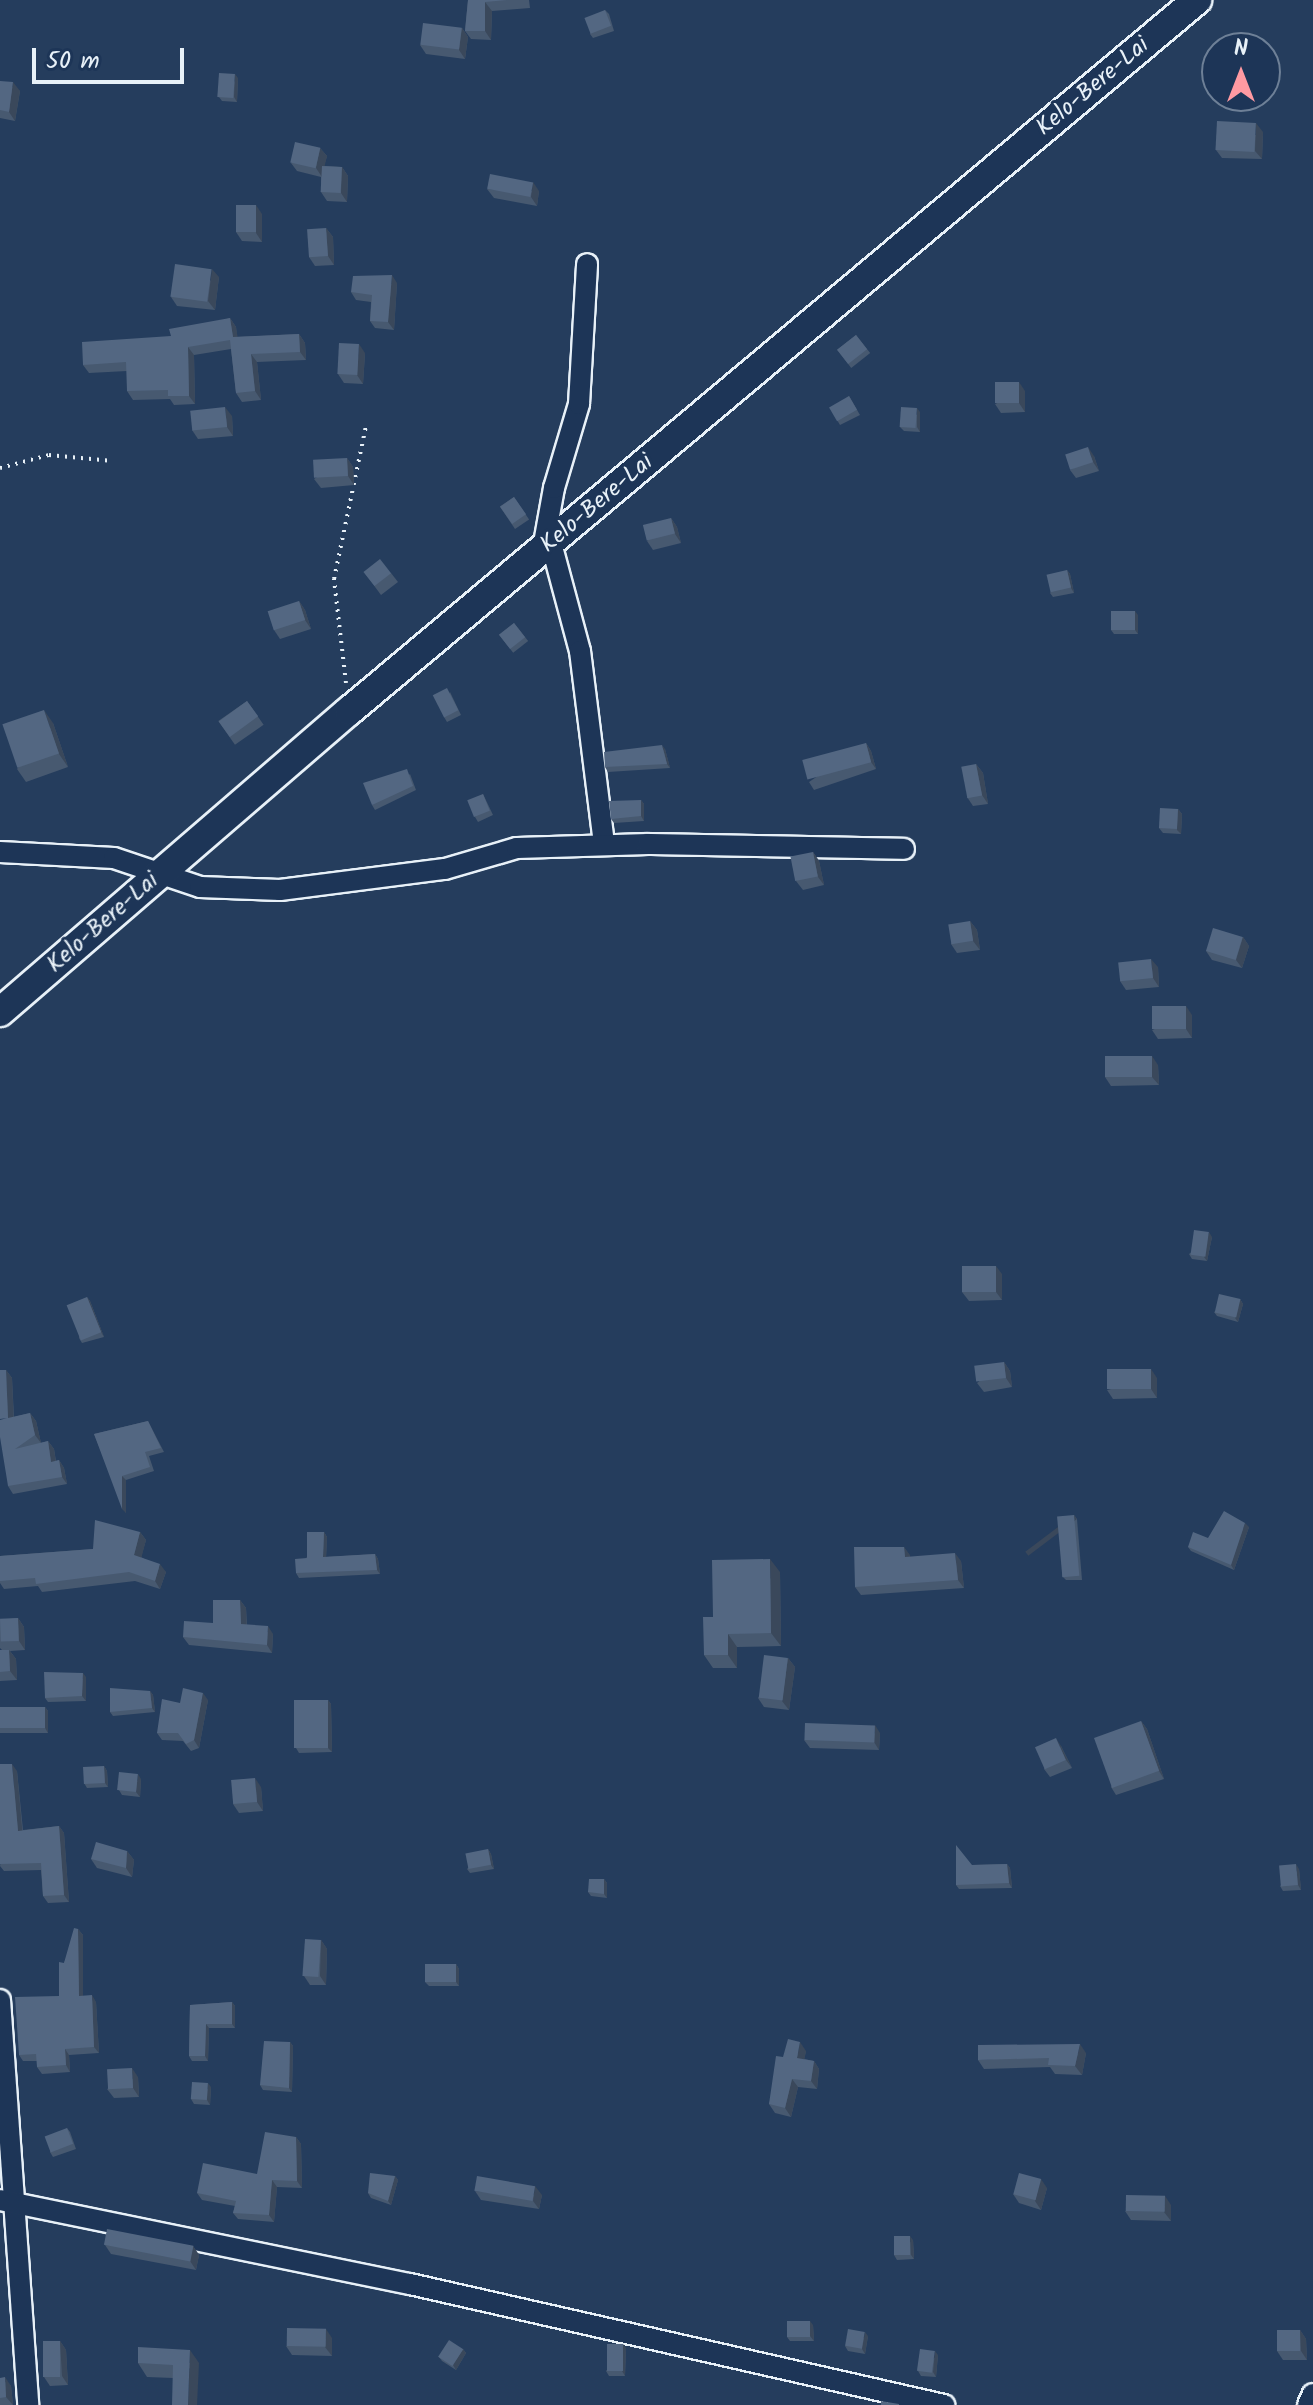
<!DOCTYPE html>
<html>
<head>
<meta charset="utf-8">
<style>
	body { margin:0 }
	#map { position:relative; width:1313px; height:2405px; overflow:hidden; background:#253d5d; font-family:Kalam,sans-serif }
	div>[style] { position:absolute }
	.path>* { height:4px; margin-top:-2px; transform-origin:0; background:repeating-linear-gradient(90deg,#e8f1f8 0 2px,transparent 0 8px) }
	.roads { filter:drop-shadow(2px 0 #e8f1f8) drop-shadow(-2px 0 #e8f1f8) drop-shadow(0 2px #e8f1f8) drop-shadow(0 -2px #e8f1f8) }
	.minor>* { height:20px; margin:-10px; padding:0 10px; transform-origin:10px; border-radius:10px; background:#1d3557 }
	.secondary>* { height:28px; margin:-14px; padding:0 14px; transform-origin:14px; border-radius:14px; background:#1d3557 }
	.wall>* { inset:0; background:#475970; transform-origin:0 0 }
	.shaded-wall>* { inset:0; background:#3a485b; transform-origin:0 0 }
	.building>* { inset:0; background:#536782; transform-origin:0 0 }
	span { translate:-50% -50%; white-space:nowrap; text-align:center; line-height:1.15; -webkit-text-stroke:6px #1d3557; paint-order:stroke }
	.street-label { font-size:24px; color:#e8f1f8 }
	.north { position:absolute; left:1201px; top:32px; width:80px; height:80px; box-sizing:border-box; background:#1d3557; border:2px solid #6e8097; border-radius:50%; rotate:0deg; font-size:22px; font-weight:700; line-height:32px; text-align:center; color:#e8f1f8 }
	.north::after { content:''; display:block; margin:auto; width:28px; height:36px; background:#ff9aa2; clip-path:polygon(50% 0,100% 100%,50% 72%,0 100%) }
	.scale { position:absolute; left:32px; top:48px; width:152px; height:36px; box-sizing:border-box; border:4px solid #e8f1f8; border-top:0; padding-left:10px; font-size:24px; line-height:28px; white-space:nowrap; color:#e8f1f8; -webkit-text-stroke:6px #1d3557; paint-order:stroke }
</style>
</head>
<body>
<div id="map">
	<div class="path">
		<div style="left:0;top:468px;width:51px;rotate:-14.9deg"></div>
		<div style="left:49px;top:455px;width:64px;rotate:5.4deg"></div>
		<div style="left:346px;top:683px;width:105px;rotate:-96.6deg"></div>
		<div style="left:334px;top:579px;width:156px;rotate:-78.2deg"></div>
	</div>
	<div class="roads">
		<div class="minor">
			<div style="left:551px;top:543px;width:112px;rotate:75deg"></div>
			<div style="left:580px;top:651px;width:195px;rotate:82.9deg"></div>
			<div style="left:543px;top:549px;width:62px;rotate:-79.8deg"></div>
			<div style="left:554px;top:488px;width:88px;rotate:-73.4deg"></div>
			<div style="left:579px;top:404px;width:140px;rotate:-86.7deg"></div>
			<div style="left:0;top:852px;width:114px;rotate:3deg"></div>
			<div style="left:114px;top:858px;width:91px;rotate:18.6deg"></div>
			<div style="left:200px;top:887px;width:80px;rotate:2.1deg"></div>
			<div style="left:280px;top:890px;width:166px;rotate:-7.3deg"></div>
			<div style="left:445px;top:869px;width:75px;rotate:-16.3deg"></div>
			<div style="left:517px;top:848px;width:131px;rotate:-1.7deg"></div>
			<div style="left:648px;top:844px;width:256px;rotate:1.1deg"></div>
			<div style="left:0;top:2000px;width:406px;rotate:86deg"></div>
			<div style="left:0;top:2200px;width:419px;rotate:11.6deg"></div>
			<div style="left:410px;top:2284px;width:548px;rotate:12.77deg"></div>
			<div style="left:1308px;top:2405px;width:12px;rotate:-66deg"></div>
		</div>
		<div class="secondary">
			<div style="left:0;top:1012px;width:461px;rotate:-40.8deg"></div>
			<div style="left:349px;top:711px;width:1107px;rotate:-39.98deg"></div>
		</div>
	</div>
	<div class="wall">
		<div style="clip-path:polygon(468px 0,529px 0,530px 8px,492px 11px,491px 40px,471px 39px,465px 31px)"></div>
		<div style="clip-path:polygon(605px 10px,609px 14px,614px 31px,593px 38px,590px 34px)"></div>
		<div style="clip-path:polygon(462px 28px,468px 37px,465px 59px,426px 54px,420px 45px)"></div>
		<div style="clip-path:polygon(238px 78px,237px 102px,222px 101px,219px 97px)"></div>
		<div style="clip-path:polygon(0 81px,20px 91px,15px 121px,0 118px)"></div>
		<div style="clip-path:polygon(1263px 132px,1262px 159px,1222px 158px,1216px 150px)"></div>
		<div style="clip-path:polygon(320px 148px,327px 156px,324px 166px,342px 167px,348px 176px,347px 202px,327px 201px,321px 192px,321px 177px,297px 171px,291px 163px)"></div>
		<div style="clip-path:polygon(487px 189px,539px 191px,537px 206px,494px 198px)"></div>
		<div style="clip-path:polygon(262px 214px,262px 242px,242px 241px,236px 232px)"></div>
		<div style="clip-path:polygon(326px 228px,333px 237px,334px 265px,315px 266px,309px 257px)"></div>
		<div style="clip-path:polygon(219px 277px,215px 310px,177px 306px,171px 297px)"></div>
		<div style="clip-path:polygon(397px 283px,394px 330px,375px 328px,370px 321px,371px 302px,356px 300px,351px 292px)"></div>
		<div style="clip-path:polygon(230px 318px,236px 327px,237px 337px,299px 334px,305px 343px,306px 360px,257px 362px,261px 400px,242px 402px,236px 393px,231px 349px,194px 355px,195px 404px,174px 405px,170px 399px,133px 400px,127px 391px,127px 371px,89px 373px,83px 365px,171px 336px)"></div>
		<div style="left:856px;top:335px;width:23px;height:24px;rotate:52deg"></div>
		<div style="clip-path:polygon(365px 353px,363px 384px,344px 383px,338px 374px)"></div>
		<div style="clip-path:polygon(1025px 391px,1025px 412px,1001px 413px,995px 404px)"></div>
		<div style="clip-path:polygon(849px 396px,860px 415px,840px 425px,837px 420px)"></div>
		<div style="clip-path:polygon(920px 412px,920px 432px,904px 431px,900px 427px)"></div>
		<div style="clip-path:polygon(232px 416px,233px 436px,198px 439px,192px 430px)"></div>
		<div style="clip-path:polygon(1094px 456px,1099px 471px,1076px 478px,1070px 470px)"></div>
		<div style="clip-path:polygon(347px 458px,353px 467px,354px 485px,321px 488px,314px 479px)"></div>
		<div style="left:514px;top:497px;width:27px;height:17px;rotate:56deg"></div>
		<div style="clip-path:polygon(671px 518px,677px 527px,681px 543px,653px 550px,647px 541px)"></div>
		<div style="clip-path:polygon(1067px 570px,1070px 574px,1074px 593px,1053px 597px,1050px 593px)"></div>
		<div style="clip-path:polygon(364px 572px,391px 573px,398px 582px,381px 595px)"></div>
		<div style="clip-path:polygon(299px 601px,305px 610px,311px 629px,280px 639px,274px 630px)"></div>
		<div style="clip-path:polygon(1138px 615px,1138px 634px,1114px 634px,1111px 630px)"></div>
		<div style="left:514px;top:623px;width:23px;height:19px;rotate:52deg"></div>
		<div style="clip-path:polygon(450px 692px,461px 715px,447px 722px,444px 717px)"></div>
		<div style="left:247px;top:701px;width:29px;height:35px;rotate:55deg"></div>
		<div style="clip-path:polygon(53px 723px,68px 767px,26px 782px,17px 769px)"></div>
		<div style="clip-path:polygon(866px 743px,871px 751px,876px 769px,814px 790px,809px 782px)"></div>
		<div style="clip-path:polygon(665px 749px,670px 768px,608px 772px,605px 767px)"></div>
		<div style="clip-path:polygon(976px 764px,983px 773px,988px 804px,973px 806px,967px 797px)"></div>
		<div style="clip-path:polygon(410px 774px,416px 790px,375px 810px,372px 805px)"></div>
		<div style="clip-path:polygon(483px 794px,493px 815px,478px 822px,475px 817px)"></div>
		<div style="clip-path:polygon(641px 800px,644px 804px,644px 821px,614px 823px,611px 819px)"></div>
		<div style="clip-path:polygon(1178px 809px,1182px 814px,1181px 834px,1163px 833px,1159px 828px)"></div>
		<div style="clip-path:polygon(813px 852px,819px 861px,824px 885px,803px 890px,796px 881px)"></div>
		<div style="clip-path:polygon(970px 921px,977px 930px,980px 950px,957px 953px,951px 944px)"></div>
		<div style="clip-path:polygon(1243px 937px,1249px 946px,1242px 968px,1212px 960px,1206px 951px)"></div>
		<div style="clip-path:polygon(1158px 967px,1159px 987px,1126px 990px,1120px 981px)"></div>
		<div style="clip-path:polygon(1192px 1015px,1192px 1038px,1158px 1039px,1152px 1030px)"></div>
		<div style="clip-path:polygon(1158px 1065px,1159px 1085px,1111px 1086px,1105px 1077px)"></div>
		<div style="clip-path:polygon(1212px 1237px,1207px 1261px,1192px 1259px,1189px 1254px)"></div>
		<div style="clip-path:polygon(1002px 1274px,1002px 1300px,969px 1301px,962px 1292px)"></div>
		<div style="clip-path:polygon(87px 1297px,90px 1301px,104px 1337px,82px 1343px,79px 1338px)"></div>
		<div style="clip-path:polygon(1240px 1299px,1243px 1304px,1238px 1322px,1217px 1316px,1214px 1312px)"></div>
		<div style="clip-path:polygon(1004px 1362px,1010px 1371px,1012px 1387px,984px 1392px,977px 1383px)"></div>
		<div style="clip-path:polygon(6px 1370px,12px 1378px,14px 1417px,30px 1413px,36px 1421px,41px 1443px,48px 1441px,54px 1449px,56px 1461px,59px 1460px,64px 1468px,67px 1484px,13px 1494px,8px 1486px)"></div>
		<div style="clip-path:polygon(1157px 1378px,1157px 1398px,1113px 1399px,1107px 1390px)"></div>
		<div style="clip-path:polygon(148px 1421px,164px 1452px,149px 1456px,154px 1471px,126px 1480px,126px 1513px,94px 1434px)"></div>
		<div style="clip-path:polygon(1074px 1515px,1077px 1519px,1082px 1580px,1066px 1580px,1062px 1576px)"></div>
		<div style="clip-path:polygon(1249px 1527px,1234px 1570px,1191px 1551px,1188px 1547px,1208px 1538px)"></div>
		<div style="clip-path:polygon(140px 1532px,146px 1540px,141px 1557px,166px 1572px,160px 1589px,135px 1581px,42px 1592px,38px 1586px,4px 1589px,0 1583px,0 1556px,93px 1549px)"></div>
		<div style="clip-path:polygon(324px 1532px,327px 1537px,326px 1557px,375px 1554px,378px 1559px,380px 1574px,299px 1578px,296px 1573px)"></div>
		<div style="clip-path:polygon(904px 1547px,910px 1557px,961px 1561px,964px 1588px,861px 1595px,855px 1587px)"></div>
		<div style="clip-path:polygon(780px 1572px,781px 1646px,737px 1647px,737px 1668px,713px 1668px,704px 1655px,713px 1617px)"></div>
		<div style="clip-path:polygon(240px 1600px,246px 1608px,247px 1625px,273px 1634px,272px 1653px,189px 1645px,183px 1637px,213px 1623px)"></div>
		<div style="clip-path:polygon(18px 1618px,24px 1627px,25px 1650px,10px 1651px,16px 1659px,17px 1680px,0 1681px,0 1650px,2px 1650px,0 1648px,0 1620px)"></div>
		<div style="clip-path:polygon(788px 1658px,795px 1667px,789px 1710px,764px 1707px,758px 1698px)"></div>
		<div style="clip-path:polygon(86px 1677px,86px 1701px,48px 1702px,45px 1698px)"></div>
		<div style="clip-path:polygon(150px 1691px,153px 1695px,155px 1712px,113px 1716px,110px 1712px)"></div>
		<div style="clip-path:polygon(208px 1700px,199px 1748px,191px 1751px,183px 1741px,162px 1740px,157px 1733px,180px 1703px)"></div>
		<div style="clip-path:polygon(328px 1700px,331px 1704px,332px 1752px,299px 1753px,296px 1748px)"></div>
		<div style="clip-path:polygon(45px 1707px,48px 1711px,48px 1733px,0 1733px,0 1708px)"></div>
		<div style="clip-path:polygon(1141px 1721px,1147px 1729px,1164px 1779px,1116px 1795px,1111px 1787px)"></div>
		<div style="clip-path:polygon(880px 1733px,879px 1750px,810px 1748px,804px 1740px)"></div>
		<div style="clip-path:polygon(1061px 1746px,1072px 1768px,1050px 1777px,1044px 1769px)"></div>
		<div style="clip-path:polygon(104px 1766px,107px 1771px,108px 1787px,87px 1788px,84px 1783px)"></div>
		<div style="clip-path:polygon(17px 1771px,23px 1830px,59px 1826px,64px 1833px,69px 1902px,48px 1903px,43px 1896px,41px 1870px,4px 1871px,0 1866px)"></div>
		<div style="clip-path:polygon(141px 1779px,140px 1797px,122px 1795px,119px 1790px)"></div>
		<div style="clip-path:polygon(261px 1787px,263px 1811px,239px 1813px,233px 1804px)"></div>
		<div style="clip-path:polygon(488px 1849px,491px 1854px,494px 1869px,470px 1873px,467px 1869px)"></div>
		<div style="clip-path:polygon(127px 1851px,134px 1860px,132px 1877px,97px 1868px,91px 1859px)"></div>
		<div style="clip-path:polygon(1007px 1864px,1010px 1868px,1012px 1888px,959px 1889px,956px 1885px,972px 1865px)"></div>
		<div style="clip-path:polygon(1299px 1869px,1301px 1890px,1283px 1891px,1280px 1886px)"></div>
		<div style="clip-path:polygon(604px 1879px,607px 1883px,607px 1898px,591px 1896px,588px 1892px)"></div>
		<div style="clip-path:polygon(78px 1929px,83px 1935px,83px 1996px,96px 2002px,99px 2053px,69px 2055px,70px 2072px,42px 2074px,37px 2067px,37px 2061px,23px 2061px,19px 2055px,59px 1996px,64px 1963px)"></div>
		<div style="clip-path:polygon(321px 1940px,327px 1949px,326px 1985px,310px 1985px,304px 1976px)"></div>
		<div style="clip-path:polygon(456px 1964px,459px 1969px,459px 1986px,429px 1986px,425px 1982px)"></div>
		<div style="clip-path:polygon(232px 2002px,235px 2006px,235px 2028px,209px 2028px,208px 2061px,192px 2061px,189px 2056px,190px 2005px)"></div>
		<div style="clip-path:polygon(290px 2042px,293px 2046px,292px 2092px,263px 2090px,260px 2085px)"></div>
		<div style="clip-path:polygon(806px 2051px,804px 2059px,814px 2061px,819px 2069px,817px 2089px,798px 2087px,791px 2117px,775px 2113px,769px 2104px,783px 2057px)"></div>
		<div style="clip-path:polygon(1086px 2053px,1082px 2075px,1055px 2074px,1050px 2067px,984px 2069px,978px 2060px)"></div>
		<div style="clip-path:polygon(138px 2077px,139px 2097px,114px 2098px,107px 2089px)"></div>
		<div style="clip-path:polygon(211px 2087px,210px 2105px,194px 2104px,191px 2099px)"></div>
		<div style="clip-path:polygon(67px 2128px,70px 2132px,76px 2149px,53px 2157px,50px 2152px)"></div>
		<div style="clip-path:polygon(296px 2137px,301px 2144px,302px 2188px,277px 2187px,274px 2222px,238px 2219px,233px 2213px,235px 2206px,202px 2200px,197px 2193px,257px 2174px)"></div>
		<div style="clip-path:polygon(395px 2176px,398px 2180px,391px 2205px,371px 2198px,368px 2193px)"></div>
		<div style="clip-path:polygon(1047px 2188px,1041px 2210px,1019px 2203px,1013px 2194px)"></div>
		<div style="clip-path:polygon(475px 2191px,542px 2195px,539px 2209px,481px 2200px)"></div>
		<div style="clip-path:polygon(1171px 2205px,1171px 2221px,1131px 2220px,1125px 2211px)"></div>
		<div style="clip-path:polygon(913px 2240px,914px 2259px,897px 2260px,894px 2255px)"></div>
		<div style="clip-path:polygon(105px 2245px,193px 2246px,199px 2255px,196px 2270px,111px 2254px)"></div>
		<div style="clip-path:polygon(813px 2325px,814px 2341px,790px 2341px,787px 2337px)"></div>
		<div style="clip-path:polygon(1300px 2330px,1306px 2339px,1307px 2360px,1283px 2360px,1277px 2351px)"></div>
		<div style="clip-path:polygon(868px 2336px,865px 2354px,848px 2351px,845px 2346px)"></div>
		<div style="clip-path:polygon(332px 2338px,332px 2356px,292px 2355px,286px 2346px)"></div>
		<div style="clip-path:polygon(60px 2341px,66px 2350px,68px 2385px,50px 2386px,44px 2377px)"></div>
		<div style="clip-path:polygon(626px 2348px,625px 2376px,609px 2376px,606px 2371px)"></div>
		<div style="clip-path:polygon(463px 2349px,466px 2353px,456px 2370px,442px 2361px,439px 2357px)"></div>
		<div style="clip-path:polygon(938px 2355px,936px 2377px,921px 2376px,918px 2371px)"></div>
		<div style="clip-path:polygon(138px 2363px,199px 2363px,173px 2378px,147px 2377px)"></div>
		<div style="clip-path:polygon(0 2378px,11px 2386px,13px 2405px,0 2405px)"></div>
	</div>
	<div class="shaded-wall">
		<div style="clip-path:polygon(485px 2px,492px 11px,491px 40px,485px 31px)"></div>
		<div style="clip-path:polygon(462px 28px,468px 37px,465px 59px,459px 50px)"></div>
		<div style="clip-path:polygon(235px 74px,238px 78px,237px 102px,234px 97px)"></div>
		<div style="clip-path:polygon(13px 82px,20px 91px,15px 121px,9px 112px)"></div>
		<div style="clip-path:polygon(1256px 123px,1263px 132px,1262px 159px,1255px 151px)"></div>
		<div style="clip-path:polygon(320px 148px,327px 156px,322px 177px,316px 168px)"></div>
		<div style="clip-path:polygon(342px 167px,348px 176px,347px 202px,341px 193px)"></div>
		<div style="clip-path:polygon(533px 182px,539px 191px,537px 206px,531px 197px)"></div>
		<div style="clip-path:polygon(256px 205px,262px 214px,262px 242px,256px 233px)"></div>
		<div style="clip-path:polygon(326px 228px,333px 237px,334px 265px,328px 256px)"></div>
		<div style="clip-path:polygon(212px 269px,219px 277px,215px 310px,208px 301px)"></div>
		<div style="clip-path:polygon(392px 275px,397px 283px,394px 330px,388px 322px)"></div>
		<div style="clip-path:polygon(230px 318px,236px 327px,239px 346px,233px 337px)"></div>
		<div style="clip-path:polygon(299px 334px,305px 343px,306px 360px,300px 352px)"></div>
		<div style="clip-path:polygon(359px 344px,365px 353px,363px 384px,357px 375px)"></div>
		<div style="clip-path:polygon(188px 347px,194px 355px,195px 404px,189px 396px)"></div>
		<div style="clip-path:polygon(251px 354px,257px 362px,261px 400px,255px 391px)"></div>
		<div style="clip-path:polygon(1019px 382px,1025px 391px,1025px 412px,1019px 403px)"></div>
		<div style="clip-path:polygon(225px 407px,232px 416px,233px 436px,227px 427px)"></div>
		<div style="clip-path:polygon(917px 408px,920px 412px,920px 432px,917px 427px)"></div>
		<div style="clip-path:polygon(1088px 447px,1094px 456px,1099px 471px,1093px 462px)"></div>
		<div style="clip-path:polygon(347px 458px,353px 467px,354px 485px,348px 476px)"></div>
		<div style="clip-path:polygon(671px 518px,677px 527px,681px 543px,675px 534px)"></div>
		<div style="clip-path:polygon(1067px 570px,1070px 574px,1074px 593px,1071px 588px)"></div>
		<div style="clip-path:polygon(299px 601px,305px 610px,311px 629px,305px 620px)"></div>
		<div style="clip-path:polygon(1135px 611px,1138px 615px,1138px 634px,1135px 630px)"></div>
		<div style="clip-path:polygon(44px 710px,53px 723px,68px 767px,59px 754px)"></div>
		<div style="clip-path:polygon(866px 743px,871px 751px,876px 769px,871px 762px)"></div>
		<div style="clip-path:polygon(662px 745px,665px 749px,670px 768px,667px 764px)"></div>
		<div style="clip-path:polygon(976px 764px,983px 773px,988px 804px,982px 795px)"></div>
		<div style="clip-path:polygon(641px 800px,644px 804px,644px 821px,641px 816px)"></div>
		<div style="clip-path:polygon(1178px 809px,1182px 814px,1181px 834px,1177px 830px)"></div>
		<div style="clip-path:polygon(813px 852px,819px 861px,824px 885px,818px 877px)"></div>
		<div style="clip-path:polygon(970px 921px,977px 930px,980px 950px,973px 941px)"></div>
		<div style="clip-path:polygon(1243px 937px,1249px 946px,1242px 968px,1236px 960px)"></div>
		<div style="clip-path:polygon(1151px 959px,1158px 967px,1159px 987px,1153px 978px)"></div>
		<div style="clip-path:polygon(1186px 1006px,1192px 1015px,1192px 1038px,1186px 1029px)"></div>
		<div style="clip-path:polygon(1152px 1056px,1158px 1065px,1159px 1085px,1152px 1077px)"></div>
		<div style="clip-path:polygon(1209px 1232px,1212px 1237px,1207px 1261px,1204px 1257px)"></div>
		<div style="clip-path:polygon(996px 1266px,1002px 1274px,1002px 1300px,996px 1292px)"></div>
		<div style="clip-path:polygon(87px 1297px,90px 1301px,104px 1337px,101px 1332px)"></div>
		<div style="clip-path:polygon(1240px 1299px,1243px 1304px,1238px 1322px,1235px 1318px)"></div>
		<div style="clip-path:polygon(1004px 1362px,1010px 1371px,1012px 1387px,1006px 1378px)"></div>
		<div style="clip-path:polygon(1151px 1369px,1157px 1378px,1157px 1398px,1151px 1389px)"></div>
		<div style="clip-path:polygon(6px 1370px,12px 1378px,14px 1426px,8px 1418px)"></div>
		<div style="clip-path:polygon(30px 1413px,36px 1421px,41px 1443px,35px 1435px)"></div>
		<div style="clip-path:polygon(48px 1441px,54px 1449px,57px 1470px,51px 1462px)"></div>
		<div style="clip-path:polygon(59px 1460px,64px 1468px,67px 1484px,62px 1477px)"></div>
		<div style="clip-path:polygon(122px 1476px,126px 1480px,126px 1513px,122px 1509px)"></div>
		<div style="left:1074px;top:1515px;width:5px;height:61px;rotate:53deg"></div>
		<div style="clip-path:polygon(1245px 1523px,1249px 1527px,1234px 1570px,1231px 1565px)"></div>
		<div style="clip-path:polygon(140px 1532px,146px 1540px,140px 1563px,134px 1555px)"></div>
		<div style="clip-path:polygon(324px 1532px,327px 1537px,326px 1562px,323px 1557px)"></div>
		<div style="clip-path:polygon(904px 1547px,910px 1555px,911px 1565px,905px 1557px)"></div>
		<div style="clip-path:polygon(955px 1553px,961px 1561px,964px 1588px,958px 1580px)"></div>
		<div style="clip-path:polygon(375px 1554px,378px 1559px,380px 1574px,377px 1570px)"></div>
		<div style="clip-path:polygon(770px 1559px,780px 1572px,781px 1646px,771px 1633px)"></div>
		<div style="clip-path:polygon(160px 1564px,166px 1572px,160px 1589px,155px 1581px)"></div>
		<div style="clip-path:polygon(240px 1600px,246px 1608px,247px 1633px,241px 1624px)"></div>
		<div style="clip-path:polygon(18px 1618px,24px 1627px,25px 1650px,19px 1641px)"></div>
		<div style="clip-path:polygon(268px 1626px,273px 1634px,272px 1653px,267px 1645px)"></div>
		<div style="clip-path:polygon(728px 1634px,737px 1647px,737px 1668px,728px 1655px)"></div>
		<div style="clip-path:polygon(9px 1650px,16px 1659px,17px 1680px,10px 1671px)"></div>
		<div style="clip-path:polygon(788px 1658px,795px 1667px,789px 1710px,782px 1701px)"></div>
		<div style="clip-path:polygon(83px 1673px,86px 1677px,86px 1701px,82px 1696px)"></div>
		<div style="clip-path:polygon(150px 1691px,153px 1695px,155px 1712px,152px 1708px)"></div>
		<div style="clip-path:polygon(203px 1693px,208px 1700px,199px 1748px,194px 1740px)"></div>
		<div style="clip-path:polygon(328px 1700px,331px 1704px,332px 1752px,328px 1748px)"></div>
		<div style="clip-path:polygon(45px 1707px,48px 1711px,48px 1733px,45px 1728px)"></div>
		<div style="clip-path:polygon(1141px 1721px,1147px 1729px,1164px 1779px,1159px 1771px)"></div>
		<div style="clip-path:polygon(875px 1725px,880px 1733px,879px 1750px,874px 1742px)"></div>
		<div style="clip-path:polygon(1056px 1738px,1061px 1746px,1072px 1768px,1066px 1760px)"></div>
		<div style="clip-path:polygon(12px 1764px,17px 1771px,23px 1838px,18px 1831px)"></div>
		<div style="clip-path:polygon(104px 1766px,107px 1771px,108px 1787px,105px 1783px)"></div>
		<div style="clip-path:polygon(138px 1774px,141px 1779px,140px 1797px,136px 1792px)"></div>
		<div style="clip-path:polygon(255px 1778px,261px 1787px,263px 1811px,257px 1802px)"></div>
		<div style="clip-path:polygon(59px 1826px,64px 1833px,69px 1902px,64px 1895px)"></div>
		<div style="clip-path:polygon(488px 1849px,491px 1854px,494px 1869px,491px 1865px)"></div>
		<div style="clip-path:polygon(127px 1851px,134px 1860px,132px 1877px,126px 1868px)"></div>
		<div style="clip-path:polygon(1007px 1864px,1010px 1868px,1012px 1888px,1009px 1883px)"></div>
		<div style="clip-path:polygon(1296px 1864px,1299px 1869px,1301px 1890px,1298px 1885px)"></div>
		<div style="clip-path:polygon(604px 1879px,607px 1883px,607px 1898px,604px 1894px)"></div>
		<div style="clip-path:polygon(78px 1929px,83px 1935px,83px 2003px,79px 1996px)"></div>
		<div style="clip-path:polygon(321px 1940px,327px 1949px,326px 1985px,320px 1976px)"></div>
		<div style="clip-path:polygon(456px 1964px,459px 1969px,459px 1986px,456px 1982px)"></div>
		<div style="clip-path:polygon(92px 1995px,96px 2002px,99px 2053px,94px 2047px)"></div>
		<div style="clip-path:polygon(232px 2002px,235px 2006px,235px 2028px,232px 2024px)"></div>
		<div style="clip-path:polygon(206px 2024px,209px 2028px,208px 2061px,205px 2056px)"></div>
		<div style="clip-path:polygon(290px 2042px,293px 2046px,292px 2092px,289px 2088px)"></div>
		<div style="clip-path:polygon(800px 2042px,806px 2051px,803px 2067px,797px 2058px)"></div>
		<div style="clip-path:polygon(1080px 2044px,1086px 2053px,1082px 2075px,1075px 2066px)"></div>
		<div style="clip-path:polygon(65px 2049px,69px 2055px,70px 2072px,66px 2065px)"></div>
		<div style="clip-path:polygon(814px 2061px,819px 2069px,817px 2089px,811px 2081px)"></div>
		<div style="clip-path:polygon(132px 2068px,138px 2077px,139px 2097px,133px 2088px)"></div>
		<div style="clip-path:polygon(792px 2079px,798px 2087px,791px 2117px,785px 2108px)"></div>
		<div style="clip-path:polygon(208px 2083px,211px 2087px,210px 2105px,207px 2100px)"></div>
		<div style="clip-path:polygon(296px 2137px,301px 2144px,302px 2188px,297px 2181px)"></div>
		<div style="clip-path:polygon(395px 2176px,398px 2180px,391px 2205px,388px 2201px)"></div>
		<div style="clip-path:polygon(1041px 2179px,1047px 2188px,1041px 2210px,1035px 2201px)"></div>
		<div style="clip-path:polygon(272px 2180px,277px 2187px,274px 2222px,269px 2215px)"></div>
		<div style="clip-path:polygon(535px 2186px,542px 2195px,539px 2209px,533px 2201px)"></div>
		<div style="clip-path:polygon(1165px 2196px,1171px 2205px,1171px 2221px,1164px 2212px)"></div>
		<div style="clip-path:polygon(910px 2236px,913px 2240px,914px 2259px,911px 2255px)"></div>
		<div style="clip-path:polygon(193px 2246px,199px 2255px,196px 2270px,190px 2261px)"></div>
		<div style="clip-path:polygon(810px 2321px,813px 2325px,814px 2341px,810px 2336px)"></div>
		<div style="clip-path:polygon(326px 2329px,332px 2338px,332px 2356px,325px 2347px)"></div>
		<div style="clip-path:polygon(1300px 2330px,1306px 2339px,1307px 2360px,1301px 2351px)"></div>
		<div style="clip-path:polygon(865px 2332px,868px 2336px,865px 2354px,862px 2349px)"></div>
		<div style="clip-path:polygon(60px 2341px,66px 2350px,68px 2385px,62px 2376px)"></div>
		<div style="clip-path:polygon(623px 2344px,626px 2348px,625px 2376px,622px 2371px)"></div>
		<div style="clip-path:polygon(463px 2349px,466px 2353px,456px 2370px,453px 2365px)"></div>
		<div style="clip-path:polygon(190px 2350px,199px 2363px,197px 2405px,188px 2405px)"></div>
		<div style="clip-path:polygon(935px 2351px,938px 2355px,936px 2377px,933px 2372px)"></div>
		<div style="clip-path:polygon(5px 2377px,11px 2386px,13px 2405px,6px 2397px)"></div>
	</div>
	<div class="building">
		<div style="clip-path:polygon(468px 0,507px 0,485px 2px,485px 31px,465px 31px)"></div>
		<div style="left:605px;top:10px;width:17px;height:22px;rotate:69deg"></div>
		<div style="left:423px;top:23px;width:39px;height:22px;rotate:7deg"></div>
		<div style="left:219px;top:73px;width:16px;height:24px;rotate:4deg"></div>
		<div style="clip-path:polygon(0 81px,13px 82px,9px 112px,0 110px)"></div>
		<div style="left:1217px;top:121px;width:39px;height:29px;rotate:3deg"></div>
		<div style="left:295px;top:142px;width:26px;height:21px;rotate:13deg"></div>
		<div style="left:322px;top:166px;width:20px;height:26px;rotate:3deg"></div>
		<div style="left:490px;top:174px;width:44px;height:15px;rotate:11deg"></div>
		<div style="left:236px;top:205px;width:20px;height:27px"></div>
		<div style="left:326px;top:228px;width:28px;height:19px;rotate:86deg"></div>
		<div style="left:175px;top:264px;width:37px;height:33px;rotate:8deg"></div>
		<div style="clip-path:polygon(392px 275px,388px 322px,370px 321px,372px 295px,351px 292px,353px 276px)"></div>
		<div style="clip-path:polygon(230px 318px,233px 337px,299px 334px,300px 352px,251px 354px,255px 391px,236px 393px,230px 340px,188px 347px,189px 396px,168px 396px,168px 390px,127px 391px,126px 362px,83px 365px,82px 342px,171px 336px,169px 329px)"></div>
		<div style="left:856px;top:335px;width:18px;height:24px;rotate:52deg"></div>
		<div style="left:339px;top:343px;width:20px;height:31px;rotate:3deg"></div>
		<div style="left:1019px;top:382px;width:21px;height:24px;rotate:90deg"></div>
		<div style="left:849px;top:396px;width:16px;height:23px;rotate:60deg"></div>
		<div style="left:225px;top:407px;width:20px;height:35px;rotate:84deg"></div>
		<div style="left:901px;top:407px;width:16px;height:20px;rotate:4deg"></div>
		<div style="left:1088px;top:447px;width:16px;height:24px;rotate:72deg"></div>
		<div style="left:347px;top:458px;width:18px;height:34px;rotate:87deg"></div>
		<div style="left:514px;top:497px;width:21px;height:17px;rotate:55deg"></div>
		<div style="left:671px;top:518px;width:16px;height:29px;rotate:76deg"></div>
		<div style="left:380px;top:559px;width:18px;height:21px;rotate:52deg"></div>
		<div style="left:1067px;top:570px;width:18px;height:21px;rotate:77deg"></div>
		<div style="left:299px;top:601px;width:20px;height:33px;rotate:72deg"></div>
		<div style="left:1111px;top:611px;width:24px;height:19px"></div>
		<div style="left:514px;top:623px;width:18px;height:19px;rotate:52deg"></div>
		<div style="left:447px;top:688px;width:25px;height:16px;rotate:63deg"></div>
		<div style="left:247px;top:701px;width:19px;height:35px;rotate:54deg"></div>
		<div style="left:44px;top:710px;width:46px;height:44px;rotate:71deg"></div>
		<div style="left:866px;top:743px;width:20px;height:66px;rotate:75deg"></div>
		<div style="clip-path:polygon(662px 745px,667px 764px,605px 767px,604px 752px)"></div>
		<div style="left:976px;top:764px;width:32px;height:15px;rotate:79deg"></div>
		<div style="clip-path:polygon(407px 769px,413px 786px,372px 805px,363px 783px)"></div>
		<div style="left:483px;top:794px;width:18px;height:17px;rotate:68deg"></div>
		<div style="clip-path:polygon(641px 800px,641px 816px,611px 819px,609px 801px)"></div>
		<div style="left:1160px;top:808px;width:18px;height:20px;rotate:3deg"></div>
		<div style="left:813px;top:852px;width:25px;height:23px;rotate:79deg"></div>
		<div style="left:970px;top:921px;width:20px;height:22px;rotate:81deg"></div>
		<div style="left:1213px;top:928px;width:31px;height:24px;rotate:17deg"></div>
		<div style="left:1151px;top:959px;width:19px;height:33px;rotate:84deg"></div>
		<div style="left:1186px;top:1006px;width:23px;height:34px;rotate:90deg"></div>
		<div style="left:1152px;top:1056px;width:21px;height:47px;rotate:90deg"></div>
		<div style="left:1194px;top:1230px;width:15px;height:25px;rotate:8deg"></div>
		<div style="left:962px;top:1266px;width:34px;height:26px"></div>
		<div style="left:1219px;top:1294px;width:22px;height:19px;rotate:13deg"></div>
		<div style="left:87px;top:1297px;width:38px;height:22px;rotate:68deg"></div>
		<div style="left:1004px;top:1362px;width:16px;height:30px;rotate:83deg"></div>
		<div style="left:1151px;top:1369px;width:20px;height:44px;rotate:90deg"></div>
		<div style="clip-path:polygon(0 1370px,6px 1370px,8px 1418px,30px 1413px,35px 1435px,15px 1449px,48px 1441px,51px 1462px,59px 1460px,62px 1477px,8px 1486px,0 1437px,0 1420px,7px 1418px,0 1419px)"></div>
		<div style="clip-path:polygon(148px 1421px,161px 1448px,145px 1452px,150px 1467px,122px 1476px,122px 1509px,94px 1434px)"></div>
		<div style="clip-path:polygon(1224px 1511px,1245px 1523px,1231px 1565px,1188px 1547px,1193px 1532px,1208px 1538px)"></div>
		<div style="left:1074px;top:1515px;width:61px;height:17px;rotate:85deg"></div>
		<div style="clip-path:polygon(95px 1520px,140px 1532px,134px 1555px,160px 1564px,155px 1581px,129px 1572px,36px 1584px,35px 1578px,0 1581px,0 1556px,93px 1549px)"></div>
		<div style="clip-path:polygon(307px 1532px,324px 1532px,323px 1557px,375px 1554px,377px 1570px,296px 1573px,295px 1559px,307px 1558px)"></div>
		<div style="clip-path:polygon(854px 1547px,904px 1547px,905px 1557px,955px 1553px,958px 1580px,855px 1587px)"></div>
		<div style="clip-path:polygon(770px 1559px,771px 1633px,728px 1634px,728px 1655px,704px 1655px,703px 1617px,713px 1617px,712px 1560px)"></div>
		<div style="clip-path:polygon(213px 1600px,240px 1600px,241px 1624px,268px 1626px,267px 1645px,183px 1637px,184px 1621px,213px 1623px)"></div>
		<div style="left:18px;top:1618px;width:23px;height:18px;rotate:88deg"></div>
		<div style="clip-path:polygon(0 1650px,9px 1650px,10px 1671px,0 1672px)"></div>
		<div style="left:764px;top:1655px;width:24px;height:43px;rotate:7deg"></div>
		<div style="clip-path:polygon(44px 1672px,83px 1673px,82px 1696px,45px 1698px)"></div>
		<div style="clip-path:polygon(110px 1688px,150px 1691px,152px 1708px,110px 1712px)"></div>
		<div style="clip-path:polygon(183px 1688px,203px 1693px,194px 1740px,186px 1744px,178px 1733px,157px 1733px,162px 1699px,180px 1703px)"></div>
		<div style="left:328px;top:1700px;width:48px;height:34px;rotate:90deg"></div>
		<div style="left:45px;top:1707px;width:21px;height:45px;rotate:90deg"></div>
		<div style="left:1141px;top:1721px;width:53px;height:50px;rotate:70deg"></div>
		<div style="left:805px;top:1723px;width:70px;height:17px;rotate:2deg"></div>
		<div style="left:1056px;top:1738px;width:24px;height:23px;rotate:66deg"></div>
		<div style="clip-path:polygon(0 1764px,12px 1764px,18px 1831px,59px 1826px,64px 1895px,43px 1896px,41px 1863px,0 1864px)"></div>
		<div style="left:104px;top:1766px;width:17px;height:21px;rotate:87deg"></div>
		<div style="left:119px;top:1772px;width:19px;height:18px;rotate:6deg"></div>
		<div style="left:255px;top:1778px;width:24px;height:24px;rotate:85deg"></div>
		<div style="clip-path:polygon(96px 1842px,127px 1851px,126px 1868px,91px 1859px)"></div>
		<div style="clip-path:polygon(956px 1845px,972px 1865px,1007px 1864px,1009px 1883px,956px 1885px)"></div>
		<div style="left:488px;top:1849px;width:16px;height:23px;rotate:79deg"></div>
		<div style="left:1296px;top:1864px;width:21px;height:17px;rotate:85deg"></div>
		<div style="clip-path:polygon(589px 1879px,604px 1879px,604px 1894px,588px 1892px)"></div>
		<div style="clip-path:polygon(74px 1928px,78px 1929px,79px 1996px,92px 1995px,94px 2047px,65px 2049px,66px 2065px,37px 2067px,36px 2054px,19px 2055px,15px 1997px,59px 1996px,59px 1962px,64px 1963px)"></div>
		<div style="left:305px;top:1939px;width:16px;height:37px;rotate:4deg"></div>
		<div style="left:425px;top:1964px;width:31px;height:18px"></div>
		<div style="clip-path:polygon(232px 2002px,232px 2024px,206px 2024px,205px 2056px,189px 2056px,190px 2005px)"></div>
		<div style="clip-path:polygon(788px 2039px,800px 2042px,797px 2058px,814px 2061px,811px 2081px,792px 2079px,785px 2108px,769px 2104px,776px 2056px,783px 2057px)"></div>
		<div style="clip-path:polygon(264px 2041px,290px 2042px,289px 2088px,260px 2085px)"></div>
		<div style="clip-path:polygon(1080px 2044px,1075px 2066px,1048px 2065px,1049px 2058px,978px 2060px,978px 2045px)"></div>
		<div style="left:132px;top:2068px;width:20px;height:25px;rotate:87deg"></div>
		<div style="left:192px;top:2082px;width:16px;height:17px;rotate:4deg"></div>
		<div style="left:67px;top:2128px;width:17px;height:24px;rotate:69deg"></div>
		<div style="clip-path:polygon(265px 2132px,296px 2137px,297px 2181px,272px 2180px,269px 2215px,233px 2213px,236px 2201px,197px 2193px,203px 2163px,257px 2174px)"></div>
		<div style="clip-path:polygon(370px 2173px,395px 2176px,388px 2201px,368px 2193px)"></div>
		<div style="left:1019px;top:2173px;width:23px;height:22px;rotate:15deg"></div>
		<div style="left:477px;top:2176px;width:59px;height:15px;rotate:10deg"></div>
		<div style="left:1126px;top:2195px;width:39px;height:16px;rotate:1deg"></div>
		<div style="left:107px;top:2229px;width:88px;height:16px;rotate:11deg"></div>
		<div style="left:894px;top:2236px;width:16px;height:19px"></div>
		<div style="left:787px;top:2321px;width:23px;height:16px"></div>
		<div style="left:287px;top:2328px;width:39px;height:18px;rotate:1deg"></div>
		<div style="left:848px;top:2329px;width:17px;height:17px;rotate:10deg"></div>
		<div style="left:1277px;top:2330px;width:23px;height:21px"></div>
		<div style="left:449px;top:2340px;width:17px;height:20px;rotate:33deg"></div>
		<div style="left:43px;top:2341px;width:17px;height:36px"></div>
		<div style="left:607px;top:2344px;width:16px;height:27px"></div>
		<div style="clip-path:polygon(138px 2347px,190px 2350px,188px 2405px,172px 2405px,173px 2365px,138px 2363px)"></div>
		<div style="left:920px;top:2349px;width:15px;height:22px;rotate:8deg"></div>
		<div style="clip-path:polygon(5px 2377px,6px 2397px,0 2398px,0 2378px)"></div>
		<div style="clip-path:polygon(881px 2401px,899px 2404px,899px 2405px,881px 2405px)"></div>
	</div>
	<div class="street-label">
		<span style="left:1093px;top:87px;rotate:-40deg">Kelo-Bere-Lai</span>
		<span style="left:597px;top:504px;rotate:-40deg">Kelo-Bere-Lai</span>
		<span style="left:103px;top:923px;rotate:-41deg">Kelo-Bere-Lai</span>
	</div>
	<div class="north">N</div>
	<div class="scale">50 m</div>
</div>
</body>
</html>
